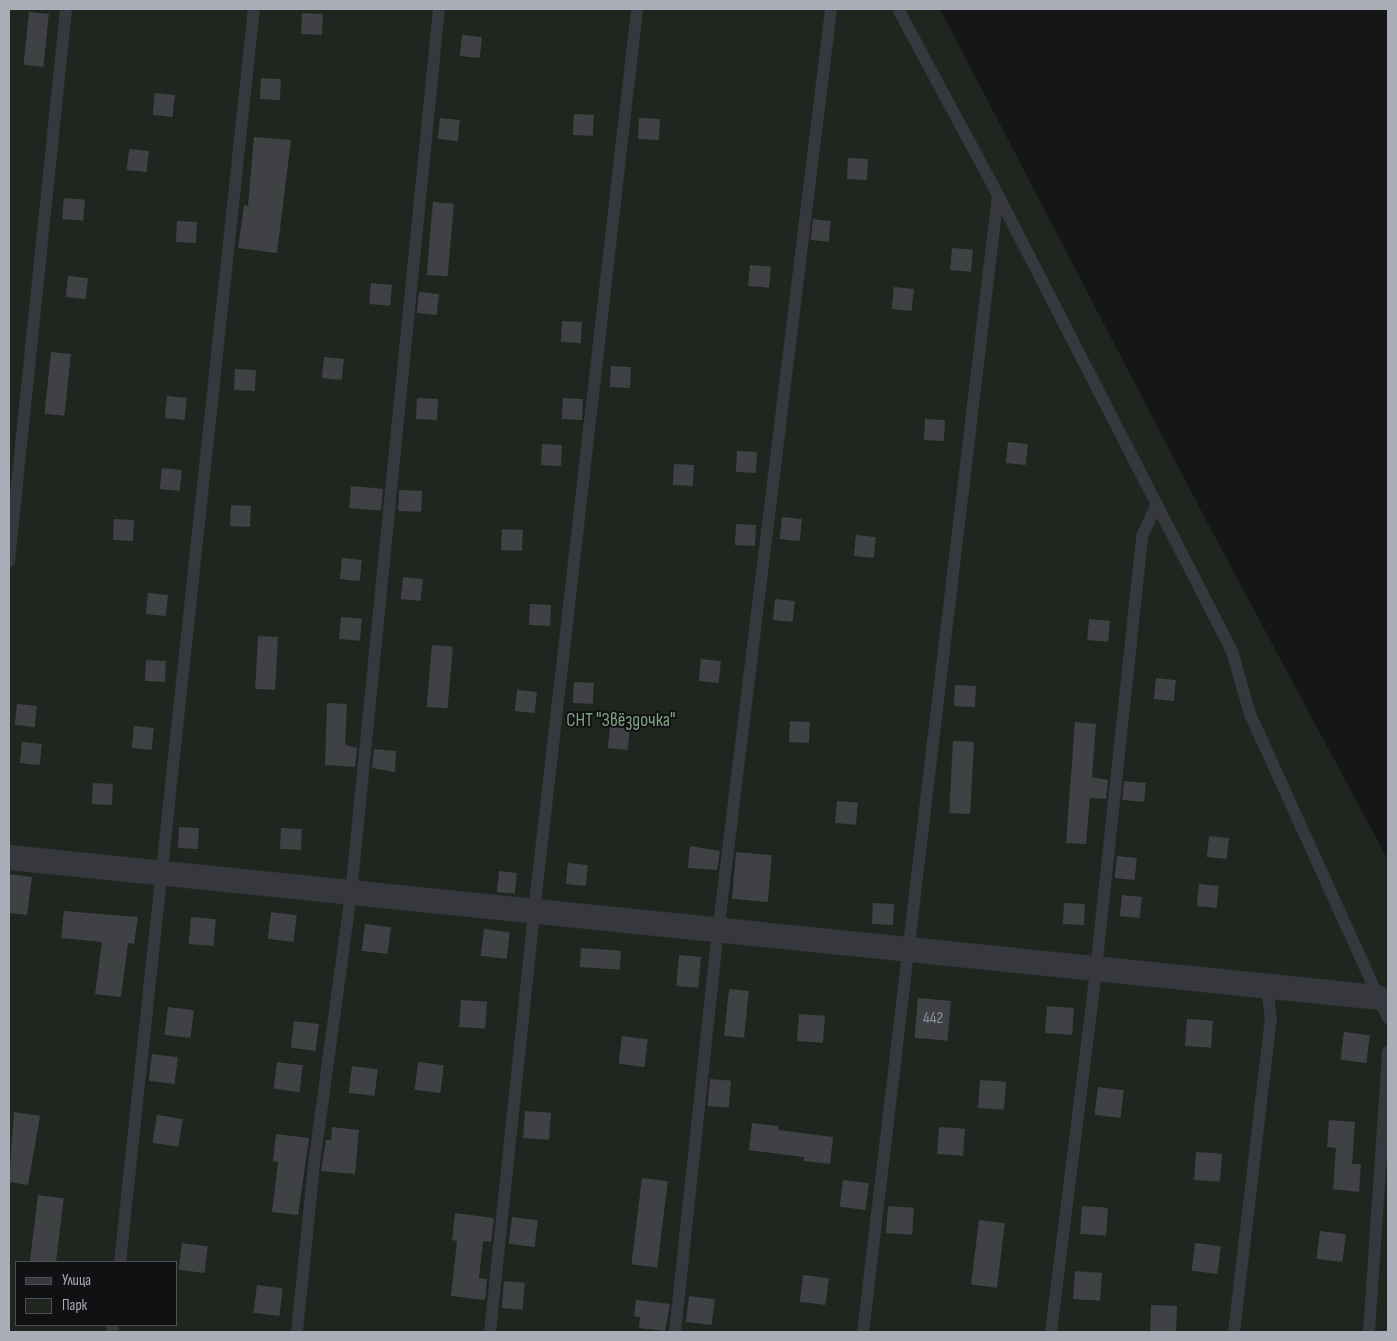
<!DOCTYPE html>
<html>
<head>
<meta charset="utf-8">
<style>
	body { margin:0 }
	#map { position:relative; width:1397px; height:1341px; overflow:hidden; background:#161618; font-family:"Sofia Sans Condensed",sans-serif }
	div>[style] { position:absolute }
	.green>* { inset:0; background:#1e261f }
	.building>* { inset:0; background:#404145; transform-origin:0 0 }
	.service>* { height:12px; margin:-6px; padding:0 6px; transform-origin:6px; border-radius:6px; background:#37383d }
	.minor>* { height:25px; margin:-12.5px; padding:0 12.5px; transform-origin:12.5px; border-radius:12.5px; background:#37383d }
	span { translate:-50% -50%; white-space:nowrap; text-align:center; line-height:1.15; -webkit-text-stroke:4px #111113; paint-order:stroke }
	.number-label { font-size:16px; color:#8e929b }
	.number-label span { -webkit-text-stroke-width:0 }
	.park-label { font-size:19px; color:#7fa381 }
	.frame { position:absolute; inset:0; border:10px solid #a8adb8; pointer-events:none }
	.legend { position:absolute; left:15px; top:1261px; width:162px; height:65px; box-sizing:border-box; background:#111113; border:1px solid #4d4f55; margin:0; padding:6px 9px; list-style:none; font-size:15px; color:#a8adb8 }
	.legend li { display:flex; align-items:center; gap:10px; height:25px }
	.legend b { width:25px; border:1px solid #4d4f55 }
</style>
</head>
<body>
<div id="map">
	<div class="green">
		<div style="clip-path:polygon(evenodd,9px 9px,940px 9px,1207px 522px,1388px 860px,1388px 1332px,9px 1332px,9px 9px,16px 1262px,176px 1262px,176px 1325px,16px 1325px,16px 1262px)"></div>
	</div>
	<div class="building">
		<div style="left:29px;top:12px;width:20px;height:53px;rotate:6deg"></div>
		<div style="left:302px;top:13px;width:21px;height:21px;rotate:3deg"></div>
		<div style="left:462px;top:35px;width:20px;height:21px;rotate:6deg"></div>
		<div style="left:261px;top:78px;width:20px;height:21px;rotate:3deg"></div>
		<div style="left:155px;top:93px;width:20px;height:22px;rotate:6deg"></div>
		<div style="left:574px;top:114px;width:20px;height:21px;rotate:3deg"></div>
		<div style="left:440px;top:118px;width:20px;height:21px;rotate:6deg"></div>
		<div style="left:639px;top:118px;width:21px;height:21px;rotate:3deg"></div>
		<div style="clip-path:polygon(254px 137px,291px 140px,277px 253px,238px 248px,244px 205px,248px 206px)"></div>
		<div style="left:129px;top:149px;width:20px;height:21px;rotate:6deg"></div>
		<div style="left:848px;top:158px;width:20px;height:21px;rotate:3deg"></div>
		<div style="left:64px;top:198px;width:21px;height:21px;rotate:5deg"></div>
		<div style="left:433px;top:202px;width:21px;height:73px;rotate:5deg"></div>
		<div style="left:813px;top:219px;width:18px;height:21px;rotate:6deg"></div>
		<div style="left:177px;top:221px;width:20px;height:21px;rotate:3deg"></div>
		<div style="left:952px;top:248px;width:21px;height:22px;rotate:5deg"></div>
		<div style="left:750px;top:265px;width:21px;height:21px;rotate:5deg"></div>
		<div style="left:68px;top:276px;width:20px;height:21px;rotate:6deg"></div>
		<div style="left:371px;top:283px;width:21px;height:21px;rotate:5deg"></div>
		<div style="left:894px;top:287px;width:20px;height:22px;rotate:6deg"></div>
		<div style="left:419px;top:292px;width:20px;height:21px;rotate:6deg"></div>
		<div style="left:562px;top:321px;width:20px;height:21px;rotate:3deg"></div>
		<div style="left:51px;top:352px;width:20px;height:62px;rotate:6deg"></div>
		<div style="left:324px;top:357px;width:20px;height:21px;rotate:6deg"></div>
		<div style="left:611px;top:366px;width:20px;height:21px;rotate:3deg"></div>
		<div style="left:235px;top:369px;width:21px;height:21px;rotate:3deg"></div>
		<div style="left:167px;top:396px;width:20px;height:22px;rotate:6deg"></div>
		<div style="left:417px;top:398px;width:21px;height:21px;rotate:3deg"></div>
		<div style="left:563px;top:398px;width:20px;height:21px;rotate:3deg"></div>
		<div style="left:925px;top:419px;width:20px;height:21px;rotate:3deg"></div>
		<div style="left:1008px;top:442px;width:20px;height:21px;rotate:6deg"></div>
		<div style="left:542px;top:444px;width:20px;height:21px;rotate:3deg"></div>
		<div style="left:737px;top:451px;width:20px;height:21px;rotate:3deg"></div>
		<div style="left:674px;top:464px;width:20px;height:21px;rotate:3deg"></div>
		<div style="left:162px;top:468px;width:20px;height:21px;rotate:6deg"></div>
		<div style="left:351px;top:486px;width:32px;height:22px;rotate:5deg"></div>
		<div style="left:399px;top:490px;width:23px;height:21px;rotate:2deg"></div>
		<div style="left:231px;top:505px;width:20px;height:21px;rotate:3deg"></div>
		<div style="left:782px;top:517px;width:20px;height:22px;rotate:6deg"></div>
		<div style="left:114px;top:519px;width:20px;height:21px;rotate:3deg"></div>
		<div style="left:736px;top:524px;width:20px;height:21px;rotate:3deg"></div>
		<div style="left:502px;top:529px;width:21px;height:21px;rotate:3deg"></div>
		<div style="left:856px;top:535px;width:20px;height:21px;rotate:6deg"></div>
		<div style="left:342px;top:558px;width:20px;height:21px;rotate:6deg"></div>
		<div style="left:403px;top:577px;width:20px;height:22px;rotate:6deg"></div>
		<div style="left:148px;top:593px;width:20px;height:21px;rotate:6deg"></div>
		<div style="left:775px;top:599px;width:20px;height:21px;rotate:6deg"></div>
		<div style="left:530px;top:604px;width:21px;height:21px;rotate:3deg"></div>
		<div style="left:341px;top:617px;width:21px;height:22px;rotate:5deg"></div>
		<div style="left:1089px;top:619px;width:21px;height:21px;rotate:5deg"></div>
		<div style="left:258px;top:636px;width:20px;height:53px;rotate:3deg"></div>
		<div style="left:432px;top:645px;width:21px;height:62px;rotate:5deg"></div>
		<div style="left:701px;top:659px;width:20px;height:22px;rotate:6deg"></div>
		<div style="left:146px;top:660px;width:20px;height:21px;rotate:3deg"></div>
		<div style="left:1156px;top:678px;width:20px;height:21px;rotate:6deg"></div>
		<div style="left:574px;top:682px;width:20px;height:21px;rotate:3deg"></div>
		<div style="left:955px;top:685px;width:21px;height:21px;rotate:3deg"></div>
		<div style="left:517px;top:690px;width:20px;height:21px;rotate:6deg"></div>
		<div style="clip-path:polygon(327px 703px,347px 704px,345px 745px,357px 748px,355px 767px,325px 765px)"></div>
		<div style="left:17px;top:704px;width:20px;height:21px;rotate:6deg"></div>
		<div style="left:790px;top:721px;width:20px;height:21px;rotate:3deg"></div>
		<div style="clip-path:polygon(1075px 722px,1096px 724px,1092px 777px,1108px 780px,1106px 799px,1090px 798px,1086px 844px,1066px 843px)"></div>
		<div style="left:134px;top:726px;width:20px;height:22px;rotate:6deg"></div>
		<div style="left:610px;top:727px;width:20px;height:21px;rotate:6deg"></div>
		<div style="left:953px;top:741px;width:21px;height:72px;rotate:3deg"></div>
		<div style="left:22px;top:742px;width:20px;height:21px;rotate:6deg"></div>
		<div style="clip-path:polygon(374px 749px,396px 751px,395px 772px,372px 768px)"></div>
		<div style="left:1124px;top:781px;width:22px;height:19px;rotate:5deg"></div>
		<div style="left:93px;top:783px;width:20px;height:21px;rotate:3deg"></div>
		<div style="left:837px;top:801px;width:21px;height:22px;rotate:5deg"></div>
		<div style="left:179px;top:827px;width:20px;height:21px;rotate:3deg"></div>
		<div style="left:281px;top:828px;width:21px;height:21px;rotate:3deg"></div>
		<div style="left:1209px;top:836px;width:20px;height:21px;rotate:6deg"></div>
		<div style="clip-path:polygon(690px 846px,720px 851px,717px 870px,688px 868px)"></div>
		<div style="left:736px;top:852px;width:36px;height:47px;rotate:5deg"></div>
		<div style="left:1117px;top:856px;width:20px;height:22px;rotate:6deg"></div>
		<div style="left:568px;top:863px;width:20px;height:21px;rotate:6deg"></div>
		<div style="left:499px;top:871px;width:18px;height:21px;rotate:6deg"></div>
		<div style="clip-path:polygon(9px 874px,32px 877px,27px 915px,9px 913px)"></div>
		<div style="left:1199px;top:884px;width:20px;height:22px;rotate:6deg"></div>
		<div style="left:1122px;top:895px;width:20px;height:21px;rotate:6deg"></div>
		<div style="left:873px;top:903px;width:21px;height:21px;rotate:3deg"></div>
		<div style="left:1064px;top:903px;width:21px;height:21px;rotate:3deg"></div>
		<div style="clip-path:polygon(64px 911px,138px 917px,134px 944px,128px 943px,121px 997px,95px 994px,102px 942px,61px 938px)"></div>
		<div style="left:271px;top:912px;width:26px;height:27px;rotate:7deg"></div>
		<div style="left:191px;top:917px;width:25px;height:27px;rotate:5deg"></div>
		<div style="left:365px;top:924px;width:26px;height:27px;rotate:7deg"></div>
		<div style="left:484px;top:929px;width:26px;height:27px;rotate:7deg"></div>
		<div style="left:581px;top:948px;width:40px;height:19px;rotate:4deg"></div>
		<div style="left:679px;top:955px;width:22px;height:31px;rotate:5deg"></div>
		<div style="left:729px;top:989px;width:20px;height:47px;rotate:6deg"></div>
		<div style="left:918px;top:998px;width:33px;height:40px;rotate:5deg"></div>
		<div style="left:461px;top:1000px;width:26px;height:27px;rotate:4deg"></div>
		<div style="left:1047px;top:1006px;width:27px;height:27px;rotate:4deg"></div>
		<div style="left:168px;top:1007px;width:26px;height:28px;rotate:7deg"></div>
		<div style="left:799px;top:1014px;width:26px;height:27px;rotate:4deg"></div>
		<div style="left:1187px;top:1019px;width:26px;height:27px;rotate:4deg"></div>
		<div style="left:294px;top:1021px;width:25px;height:27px;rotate:7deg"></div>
		<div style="left:1344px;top:1032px;width:26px;height:28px;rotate:7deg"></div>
		<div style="left:622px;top:1036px;width:26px;height:28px;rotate:7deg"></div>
		<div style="left:152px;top:1054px;width:26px;height:27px;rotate:7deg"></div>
		<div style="left:277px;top:1062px;width:26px;height:27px;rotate:7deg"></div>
		<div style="left:418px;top:1062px;width:26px;height:28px;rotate:7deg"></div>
		<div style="left:352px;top:1066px;width:26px;height:27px;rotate:7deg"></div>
		<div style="left:710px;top:1079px;width:21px;height:27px;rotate:5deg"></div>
		<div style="left:980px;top:1080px;width:26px;height:28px;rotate:4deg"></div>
		<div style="left:1098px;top:1087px;width:26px;height:28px;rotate:7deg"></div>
		<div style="left:525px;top:1111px;width:26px;height:27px;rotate:4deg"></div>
		<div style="clip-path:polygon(14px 1112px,40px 1116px,28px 1185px,9px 1182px)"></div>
		<div style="left:157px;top:1115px;width:26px;height:28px;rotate:9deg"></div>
		<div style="clip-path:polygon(1329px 1120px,1355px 1122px,1352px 1164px,1361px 1164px,1359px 1192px,1333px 1189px,1336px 1148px,1327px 1147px)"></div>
		<div style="clip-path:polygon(752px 1123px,778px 1126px,778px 1130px,833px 1137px,830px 1164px,804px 1161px,804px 1157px,749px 1150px)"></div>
		<div style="clip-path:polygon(332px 1127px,359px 1130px,355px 1174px,321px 1171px,326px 1140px,331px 1140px)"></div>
		<div style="left:939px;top:1127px;width:26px;height:27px;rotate:4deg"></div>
		<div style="clip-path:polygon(276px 1134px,309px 1138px,298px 1215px,272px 1212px,278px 1162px,273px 1161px)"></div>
		<div style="left:1196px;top:1152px;width:26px;height:28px;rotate:4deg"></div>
		<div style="left:642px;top:1178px;width:26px;height:87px;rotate:7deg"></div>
		<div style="left:843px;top:1180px;width:26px;height:27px;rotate:7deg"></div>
		<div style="left:38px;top:1195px;width:26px;height:68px;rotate:7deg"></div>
		<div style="left:888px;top:1206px;width:26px;height:27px;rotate:4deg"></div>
		<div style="left:1082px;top:1206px;width:26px;height:28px;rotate:4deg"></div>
		<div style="clip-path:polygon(455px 1213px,494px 1218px,491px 1242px,483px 1241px,479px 1278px,487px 1279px,485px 1300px,451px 1296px,457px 1241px,452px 1240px)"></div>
		<div style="left:512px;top:1217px;width:26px;height:27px;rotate:7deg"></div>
		<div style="left:979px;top:1220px;width:26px;height:65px;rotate:7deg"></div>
		<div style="left:1320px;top:1231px;width:26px;height:28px;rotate:7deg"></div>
		<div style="left:182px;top:1243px;width:26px;height:27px;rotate:7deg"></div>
		<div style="left:1195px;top:1243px;width:26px;height:28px;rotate:7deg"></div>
		<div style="left:1075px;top:1271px;width:27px;height:28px;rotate:4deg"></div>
		<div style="left:803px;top:1275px;width:26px;height:27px;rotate:7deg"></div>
		<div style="left:504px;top:1281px;width:21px;height:27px;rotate:5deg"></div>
		<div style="left:257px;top:1285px;width:26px;height:28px;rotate:7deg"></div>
		<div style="left:689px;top:1296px;width:26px;height:26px;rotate:7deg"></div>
		<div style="clip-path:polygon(636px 1300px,670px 1304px,665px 1331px,639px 1328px,640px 1317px,634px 1316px)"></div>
		<div style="left:1151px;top:1305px;width:26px;height:27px;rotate:2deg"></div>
	</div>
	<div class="service">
		<div style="left:898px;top:9px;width:211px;rotate:61.7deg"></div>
		<div style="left:998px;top:195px;width:513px;rotate:62.84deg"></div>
		<div style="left:1232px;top:651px;width:66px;rotate:74.1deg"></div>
		<div style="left:1250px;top:714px;width:312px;rotate:65.6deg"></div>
		<div style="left:9px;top:561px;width:555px;rotate:-84.1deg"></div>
		<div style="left:1377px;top:997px;width:24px;rotate:62deg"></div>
		<div style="left:120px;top:1262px;width:1260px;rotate:-83.9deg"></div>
		<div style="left:112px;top:1332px;width:7px;rotate:-82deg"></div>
		<div style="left:297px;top:1332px;width:169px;rotate:-84.2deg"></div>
		<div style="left:314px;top:1164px;width:274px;rotate:-82.2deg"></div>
		<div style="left:351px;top:893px;width:888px;rotate:-84.32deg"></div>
		<div style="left:490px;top:1332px;width:422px;rotate:-84deg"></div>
		<div style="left:534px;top:912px;width:909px;rotate:-83.49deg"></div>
		<div style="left:675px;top:1332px;width:402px;rotate:-83.9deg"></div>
		<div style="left:718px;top:932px;width:930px;rotate:-83.02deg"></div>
		<div style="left:863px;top:1332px;width:1145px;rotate:-83.23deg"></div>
		<div style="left:1051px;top:1332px;width:366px;rotate:-82.9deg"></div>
		<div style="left:1096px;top:969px;width:435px;rotate:-83.9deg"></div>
		<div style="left:1142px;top:536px;width:35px;rotate:-65deg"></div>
		<div style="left:1234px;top:1332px;width:315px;rotate:-83.3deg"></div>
		<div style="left:1271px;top:1019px;width:33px;rotate:-97deg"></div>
		<div style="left:1369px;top:1332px;width:281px;rotate:-86.1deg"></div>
	</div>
	<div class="minor">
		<div style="left:9px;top:857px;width:1375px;rotate:5.84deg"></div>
	</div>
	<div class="number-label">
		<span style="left:933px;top:1019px">442</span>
	</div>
	<div class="park-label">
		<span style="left:621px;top:721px">СНТ "Звёздочка"</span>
	</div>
	<div class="frame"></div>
	<ul class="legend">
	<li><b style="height:6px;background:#37383d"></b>Улица</li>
	<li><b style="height:14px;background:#1e261f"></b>Парк</li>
	</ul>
</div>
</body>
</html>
